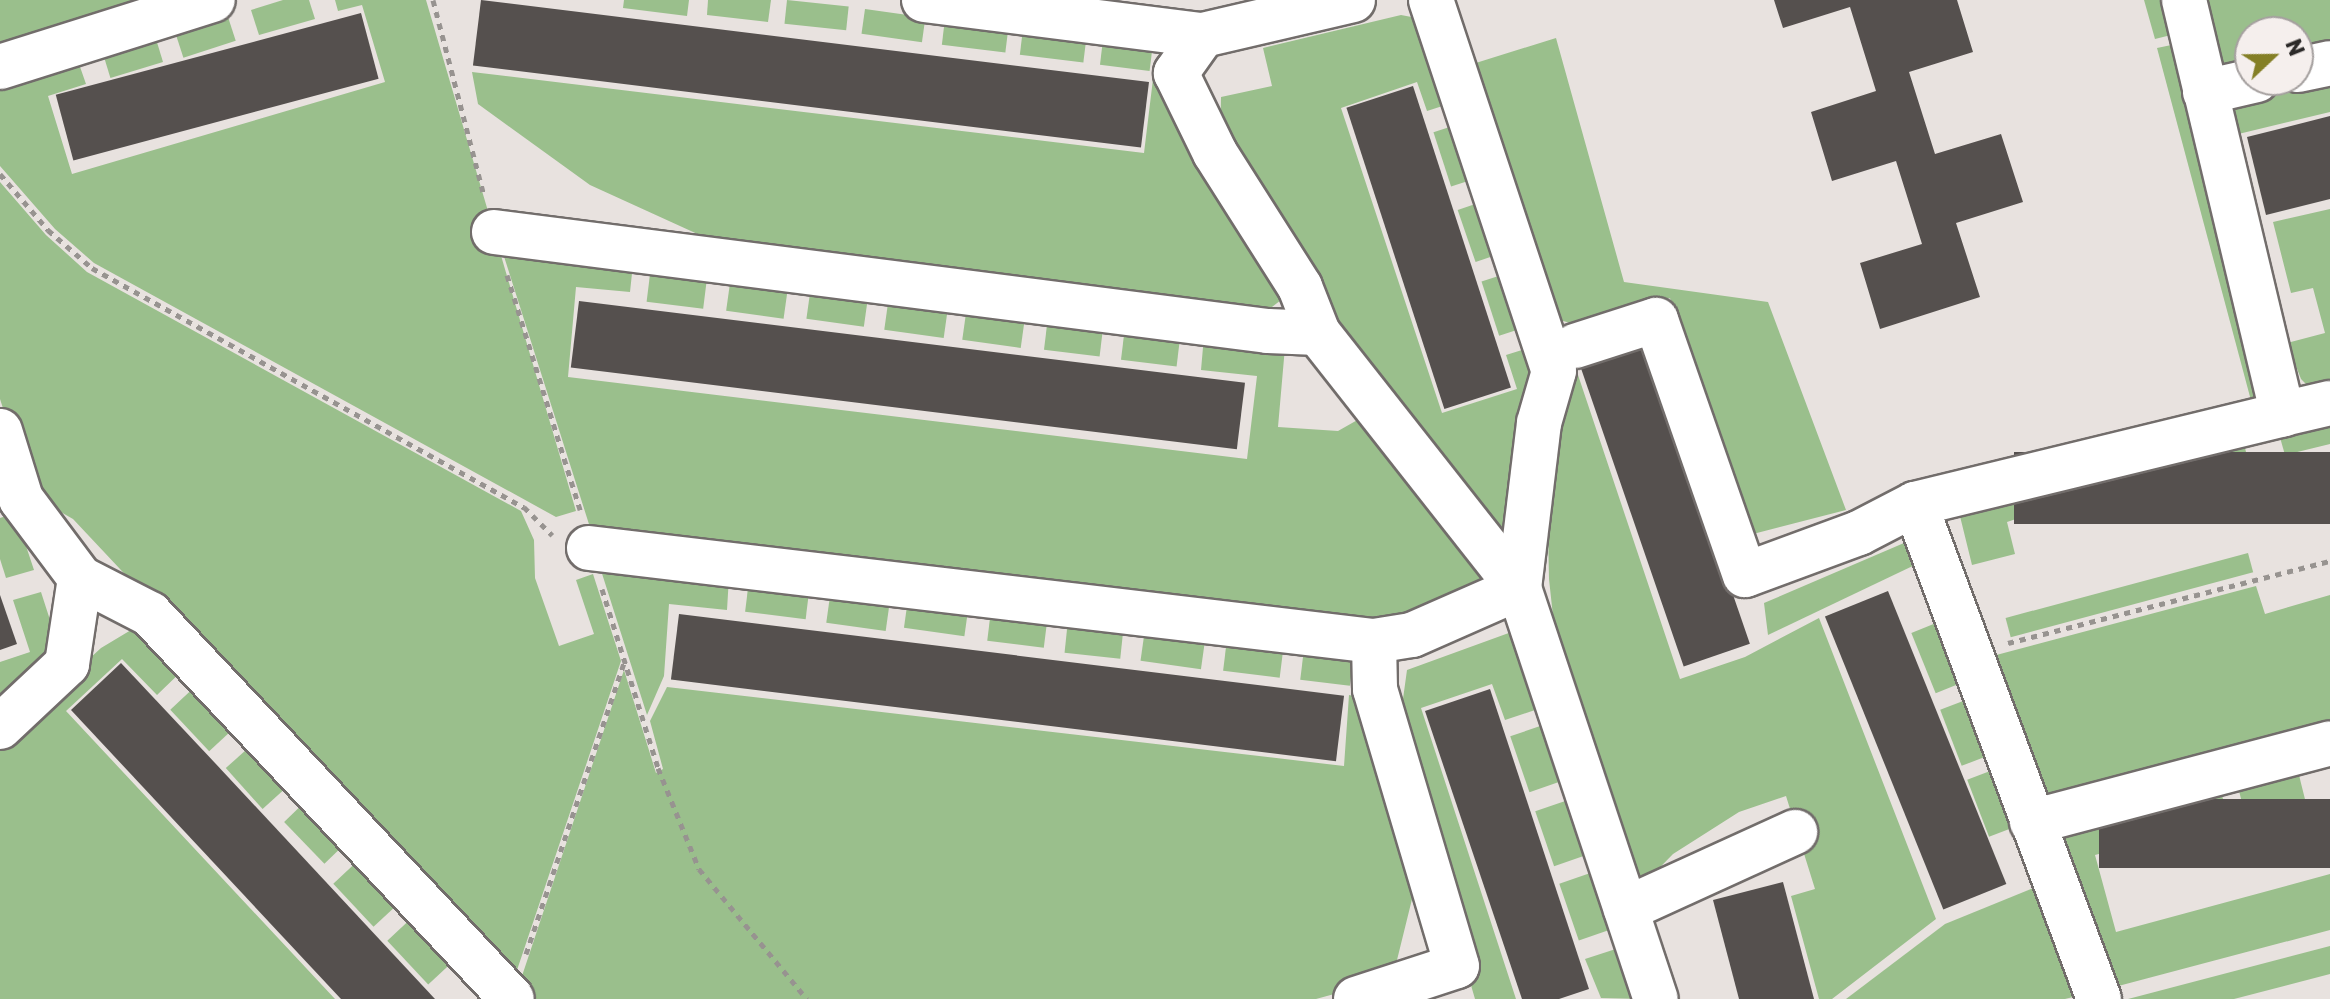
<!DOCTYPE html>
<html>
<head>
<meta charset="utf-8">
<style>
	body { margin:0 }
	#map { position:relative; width:2330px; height:999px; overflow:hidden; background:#e8e2df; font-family:Rubik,sans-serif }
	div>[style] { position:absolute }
	.green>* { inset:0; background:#9abf8c; transform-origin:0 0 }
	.building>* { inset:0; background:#55504e; transform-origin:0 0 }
	.path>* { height:5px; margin-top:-2.5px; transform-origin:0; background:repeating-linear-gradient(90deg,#979390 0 6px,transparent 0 12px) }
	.roads { filter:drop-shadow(2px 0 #726d6b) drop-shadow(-2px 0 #726d6b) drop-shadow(0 2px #726d6b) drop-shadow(0 -2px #726d6b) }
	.minor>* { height:44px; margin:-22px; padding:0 22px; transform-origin:22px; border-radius:22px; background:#fff }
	span { translate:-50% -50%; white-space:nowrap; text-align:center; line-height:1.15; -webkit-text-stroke:8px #f5efed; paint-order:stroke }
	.north { position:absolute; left:2234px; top:16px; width:80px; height:80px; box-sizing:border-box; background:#f5efed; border:2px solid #a5a09f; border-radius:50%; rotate:68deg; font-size:22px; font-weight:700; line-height:32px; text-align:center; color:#2c2a29 }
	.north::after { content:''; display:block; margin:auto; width:28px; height:36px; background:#847f26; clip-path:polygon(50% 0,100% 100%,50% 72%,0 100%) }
</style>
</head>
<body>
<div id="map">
	<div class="green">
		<div style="clip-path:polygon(0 0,153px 0,0 48px)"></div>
		<div style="clip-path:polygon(283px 0,309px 0,315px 19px,259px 35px,251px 10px)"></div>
		<div style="clip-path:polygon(335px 0,426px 0,576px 511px,556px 517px,94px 263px,55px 229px,0 166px,0 85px,78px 61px,86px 84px,48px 96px,72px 174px,385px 82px,362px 5px,338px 11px)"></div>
		<div style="clip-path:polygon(624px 0,689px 0,687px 16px,623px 8px)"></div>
		<div style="clip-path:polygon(708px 0,771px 0,768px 22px,707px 15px)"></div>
		<div style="left:787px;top:0;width:62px;height:24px;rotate:6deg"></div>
		<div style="clip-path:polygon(2144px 0,2171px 0,2179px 33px,2155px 39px)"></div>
		<div style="clip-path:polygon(2196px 0,2330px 0,2330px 53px,2298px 60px,2298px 32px,2250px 32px,2250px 71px,2214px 80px)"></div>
		<div style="left:865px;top:9px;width:61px;height:25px;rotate:8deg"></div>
		<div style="clip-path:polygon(1401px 15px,1422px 19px,1455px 102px,1427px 111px,1417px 82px,1341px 108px,1442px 413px,1517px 389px,1506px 355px,1535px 346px,1507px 531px,1498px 550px,1409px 435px,1220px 152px,1221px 97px,1272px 86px,1263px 48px)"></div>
		<div style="left:228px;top:17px;width:25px;height:55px;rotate:72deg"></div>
		<div style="left:945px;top:19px;width:64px;height:26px;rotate:7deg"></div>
		<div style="left:1023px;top:29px;width:64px;height:26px;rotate:7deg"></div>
		<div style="clip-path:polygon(1556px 38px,1624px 282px,1768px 302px,1846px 510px,1753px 534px,1744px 522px,1670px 298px,1577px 325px,1553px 318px,1463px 67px)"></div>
		<div style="left:156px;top:39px;width:24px;height:55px;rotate:73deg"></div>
		<div style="left:1103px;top:40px;width:50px;height:25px;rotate:7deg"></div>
		<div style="clip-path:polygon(2181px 43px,2269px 404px,2253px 408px,2157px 48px)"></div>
		<div style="clip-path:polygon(472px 72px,1144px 153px,1153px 79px,1162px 81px,1294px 290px,1259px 317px,726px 247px,590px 185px,478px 104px)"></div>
		<div style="clip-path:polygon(2330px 73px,2330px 112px,2226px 137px,2232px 96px)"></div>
		<div style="left:1462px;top:123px;width:57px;height:30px;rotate:72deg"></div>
		<div style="clip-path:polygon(0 182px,46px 235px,87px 272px,521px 511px,534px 540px,535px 578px,559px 646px,594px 634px,576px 580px,593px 574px,621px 661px,514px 979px,508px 982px,73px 519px,31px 495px,0 399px)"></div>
		<div style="left:1487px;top:200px;width:55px;height:31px;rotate:71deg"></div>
		<div style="clip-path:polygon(2330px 209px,2330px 393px,2311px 389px,2301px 379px,2287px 343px,2325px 333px,2313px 288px,2291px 293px,2273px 222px)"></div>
		<div style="clip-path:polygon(501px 247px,633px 264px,630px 292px,576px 287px,568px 377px,1247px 459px,1257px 376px,1201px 370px,1204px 336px,1285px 347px,1278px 427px,1338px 431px,1368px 414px,1491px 583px,1405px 627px,594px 540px)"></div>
		<div style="left:651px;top:266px;width:57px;height:36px;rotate:7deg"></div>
		<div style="left:1511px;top:272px;width:57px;height:31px;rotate:72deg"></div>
		<div style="left:731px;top:276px;width:58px;height:35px;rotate:8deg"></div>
		<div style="left:811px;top:286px;width:58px;height:33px;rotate:8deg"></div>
		<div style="left:889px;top:296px;width:60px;height:34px;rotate:8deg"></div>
		<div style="left:967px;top:306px;width:59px;height:34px;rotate:8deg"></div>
		<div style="left:1048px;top:317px;width:56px;height:33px;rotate:7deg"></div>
		<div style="left:1125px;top:327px;width:56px;height:33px;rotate:7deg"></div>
		<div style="clip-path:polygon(1576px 369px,1680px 679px,1745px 657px,1819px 618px,1936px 919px,1832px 999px,1819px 999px,1791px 896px,1815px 889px,1786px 796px,1739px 812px,1673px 854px,1633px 895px,1560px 681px,1549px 579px,1546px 424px)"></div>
		<div style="clip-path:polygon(2330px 414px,2330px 444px,2285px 455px,2277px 427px)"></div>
		<div style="left:2242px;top:436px;width:29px;height:140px;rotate:76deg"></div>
		<div style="clip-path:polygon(2012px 491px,2019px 518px,2007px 522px,2015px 554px,1972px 565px,1957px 504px)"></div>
		<div style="clip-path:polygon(15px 513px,34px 570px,6px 578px,0 559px,0 518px)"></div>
		<div style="clip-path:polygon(1911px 540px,1919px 563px,1768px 635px,1764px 603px)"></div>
		<div style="left:2248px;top:553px;width:20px;height:251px;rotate:75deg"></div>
		<div style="clip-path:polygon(598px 561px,729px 577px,727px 610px,669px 604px,664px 676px,647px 715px)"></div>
		<div style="left:749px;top:580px;width:61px;height:32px;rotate:7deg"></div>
		<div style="clip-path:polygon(2256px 586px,2265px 614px,2330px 595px,2330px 732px,2037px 808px,1985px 658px)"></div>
		<div style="left:831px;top:589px;width:60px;height:34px;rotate:8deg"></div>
		<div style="clip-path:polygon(41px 592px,61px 654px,0 714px,0 662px,30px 652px,13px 600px)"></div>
		<div style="left:908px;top:599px;width:61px;height:29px;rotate:8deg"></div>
		<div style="left:991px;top:610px;width:57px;height:31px;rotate:7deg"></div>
		<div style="left:1068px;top:620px;width:56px;height:33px;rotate:6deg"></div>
		<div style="left:1941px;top:621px;width:65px;height:32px;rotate:68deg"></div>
		<div style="left:1145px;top:629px;width:61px;height:32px;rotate:8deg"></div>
		<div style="clip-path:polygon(131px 630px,143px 630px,187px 666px,157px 695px,122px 659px,66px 711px,335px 999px,0 999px,0 741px,101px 648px)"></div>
		<div style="clip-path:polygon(1517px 630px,1544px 707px,1505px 720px,1492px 684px,1421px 708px,1516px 999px,1475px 999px,1398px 735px,1407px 670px)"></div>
		<div style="left:1227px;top:639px;width:57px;height:32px;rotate:7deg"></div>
		<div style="left:1304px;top:649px;width:50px;height:31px;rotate:7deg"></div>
		<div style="clip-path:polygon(624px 670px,656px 773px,663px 769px,650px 721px,667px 687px,1344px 766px,1349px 695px,1363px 698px,1415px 887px,1397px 960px,1367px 985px,1316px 999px,525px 999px,517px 991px)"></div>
		<div style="left:201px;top:681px;width:57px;height:42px;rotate:47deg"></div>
		<div style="left:1971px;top:698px;width:60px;height:33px;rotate:69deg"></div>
		<div style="left:1549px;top:723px;width:59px;height:41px;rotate:71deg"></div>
		<div style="left:257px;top:740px;width:55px;height:42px;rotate:48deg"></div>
		<div style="left:2296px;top:763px;width:37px;height:62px;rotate:76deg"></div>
		<div style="left:1998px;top:768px;width:61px;height:33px;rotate:69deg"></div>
		<div style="left:2219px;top:783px;width:37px;height:61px;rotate:76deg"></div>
		<div style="left:310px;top:797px;width:58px;height:36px;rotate:46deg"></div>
		<div style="left:1574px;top:798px;width:58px;height:41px;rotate:71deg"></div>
		<div style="clip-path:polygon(2141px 804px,2151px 840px,2095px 855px,2116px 932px,2330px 874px,2330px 930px,2107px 989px,2045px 828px)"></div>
		<div style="left:364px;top:855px;width:59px;height:42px;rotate:47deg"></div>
		<div style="left:1599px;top:870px;width:60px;height:42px;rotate:71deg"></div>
		<div style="clip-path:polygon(2043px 884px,2085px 994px,2065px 999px,1846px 999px,1945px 924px)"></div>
		<div style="left:418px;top:912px;width:60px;height:42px;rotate:47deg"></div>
		<div style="clip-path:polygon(1625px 946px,1643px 999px,1601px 998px,1585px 959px)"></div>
		<div style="clip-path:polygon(2330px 946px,2330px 974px,2234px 999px,2128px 999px)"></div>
	</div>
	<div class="building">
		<div style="left:481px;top:0;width:673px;height:66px;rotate:7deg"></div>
		<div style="clip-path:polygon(1774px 0,1957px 0,1973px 52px,1909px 72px,1935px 154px,2001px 134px,2023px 202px,1956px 223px,1980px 297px,1880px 329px,1860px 263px,1922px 244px,1896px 161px,1832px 181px,1811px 112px,1876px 91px,1850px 7px,1783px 28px)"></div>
		<div style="left:361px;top:13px;width:68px;height:316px;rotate:75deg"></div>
		<div style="left:1413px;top:86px;width:317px;height:70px;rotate:72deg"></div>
		<div style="clip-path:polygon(2330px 116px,2330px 199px,2266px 215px,2247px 137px)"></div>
		<div style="left:579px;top:301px;width:671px;height:67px;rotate:7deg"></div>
		<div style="left:1647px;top:345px;width:316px;height:70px;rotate:71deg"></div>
		<div style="left:2330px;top:452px;width:72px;height:316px;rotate:90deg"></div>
		<div style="left:1888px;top:591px;width:316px;height:68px;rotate:68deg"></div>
		<div style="clip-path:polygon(0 595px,17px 644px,0 650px)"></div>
		<div style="left:679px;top:614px;width:670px;height:66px;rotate:7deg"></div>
		<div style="clip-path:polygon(121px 663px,215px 763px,435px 999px,341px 999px,71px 710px)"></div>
		<div style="clip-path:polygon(1490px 689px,1589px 989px,1559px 999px,1522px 999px,1425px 711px)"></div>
		<div style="left:2330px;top:799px;width:69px;height:231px;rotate:90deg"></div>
		<div style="clip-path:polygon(1783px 882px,1814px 999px,1739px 999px,1713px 900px)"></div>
	</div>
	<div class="path">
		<div style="left:433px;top:0;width:203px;rotate:75.4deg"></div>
		<div style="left:0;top:174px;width:74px;rotate:49.4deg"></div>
		<div style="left:48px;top:230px;width:58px;rotate:40.8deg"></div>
		<div style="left:92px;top:268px;width:494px;rotate:29deg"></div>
		<div style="left:524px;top:507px;width:40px;rotate:45deg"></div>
		<div style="left:507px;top:275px;width:246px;rotate:72.7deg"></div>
		<div style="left:602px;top:589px;width:188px;rotate:72.6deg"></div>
		<div style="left:658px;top:768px;width:109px;rotate:67.9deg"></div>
		<div style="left:699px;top:869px;width:169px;rotate:50.3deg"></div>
		<div style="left:2008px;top:643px;width:332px;rotate:-14.3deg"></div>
		<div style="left:526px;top:954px;width:310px;rotate:-71.4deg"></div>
	</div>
	<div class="roads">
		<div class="minor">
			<div style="left:924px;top:0;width:281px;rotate:7.2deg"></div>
			<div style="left:1203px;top:35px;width:154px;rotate:-13.1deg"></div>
			<div style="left:1431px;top:0;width:391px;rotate:71.7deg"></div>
			<div style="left:1554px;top:371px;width:54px;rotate:106.1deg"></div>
			<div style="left:1539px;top:423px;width:166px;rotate:96.9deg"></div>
			<div style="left:2184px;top:0;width:426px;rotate:76.6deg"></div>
			<div style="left:2283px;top:414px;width:48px;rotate:-13.2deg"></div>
			<div style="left:1203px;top:35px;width:47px;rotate:125.4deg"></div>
			<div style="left:1176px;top:73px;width:89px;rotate:64deg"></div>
			<div style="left:1215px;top:153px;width:159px;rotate:57.6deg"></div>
			<div style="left:1300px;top:287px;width:49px;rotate:68.6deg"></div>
			<div style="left:1318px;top:333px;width:325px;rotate:51.8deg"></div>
			<div style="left:1519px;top:588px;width:433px;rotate:71.6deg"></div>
			<div style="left:0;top:67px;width:223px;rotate:-17.5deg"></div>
			<div style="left:2298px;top:70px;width:33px;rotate:-12deg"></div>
			<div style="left:2205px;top:92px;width:53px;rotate:-13deg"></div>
			<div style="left:494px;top:232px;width:780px;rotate:7.29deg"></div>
			<div style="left:1268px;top:331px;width:50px;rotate:2.3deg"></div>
			<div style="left:1575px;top:346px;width:85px;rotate:-17.8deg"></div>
			<div style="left:1656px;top:320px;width:270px;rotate:70.8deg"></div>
			<div style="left:1745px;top:575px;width:121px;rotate:-20.2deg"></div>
			<div style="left:1859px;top:533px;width:63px;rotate:-27.4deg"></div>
			<div style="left:0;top:431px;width:71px;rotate:72.8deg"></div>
			<div style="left:21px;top:499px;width:99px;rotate:53.2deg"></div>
			<div style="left:80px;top:578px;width:79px;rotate:27.2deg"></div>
			<div style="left:150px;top:614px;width:528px;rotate:46.76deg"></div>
			<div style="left:589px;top:548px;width:790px;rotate:6.76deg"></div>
			<div style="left:1374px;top:641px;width:38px;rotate:-9deg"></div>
			<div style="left:1412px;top:635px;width:117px;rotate:-23.7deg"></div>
			<div style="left:0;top:727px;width:92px;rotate:-43.2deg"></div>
			<div style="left:67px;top:664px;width:87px;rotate:-81.4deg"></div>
			<div style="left:2032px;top:822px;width:308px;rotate:-14.8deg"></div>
			<div style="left:1626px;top:909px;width:186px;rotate:-24.5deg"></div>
			<div style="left:1356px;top:999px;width:106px;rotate:-18.1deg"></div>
			<div style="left:1457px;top:966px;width:289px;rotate:-106.5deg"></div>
			<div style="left:1375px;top:689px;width:48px;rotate:-91.2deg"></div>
			<div style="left:2099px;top:999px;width:528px;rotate:-110.39deg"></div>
			<div style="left:1915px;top:504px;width:379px;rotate:-13.7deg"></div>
		</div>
	</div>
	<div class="north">N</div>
</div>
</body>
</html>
